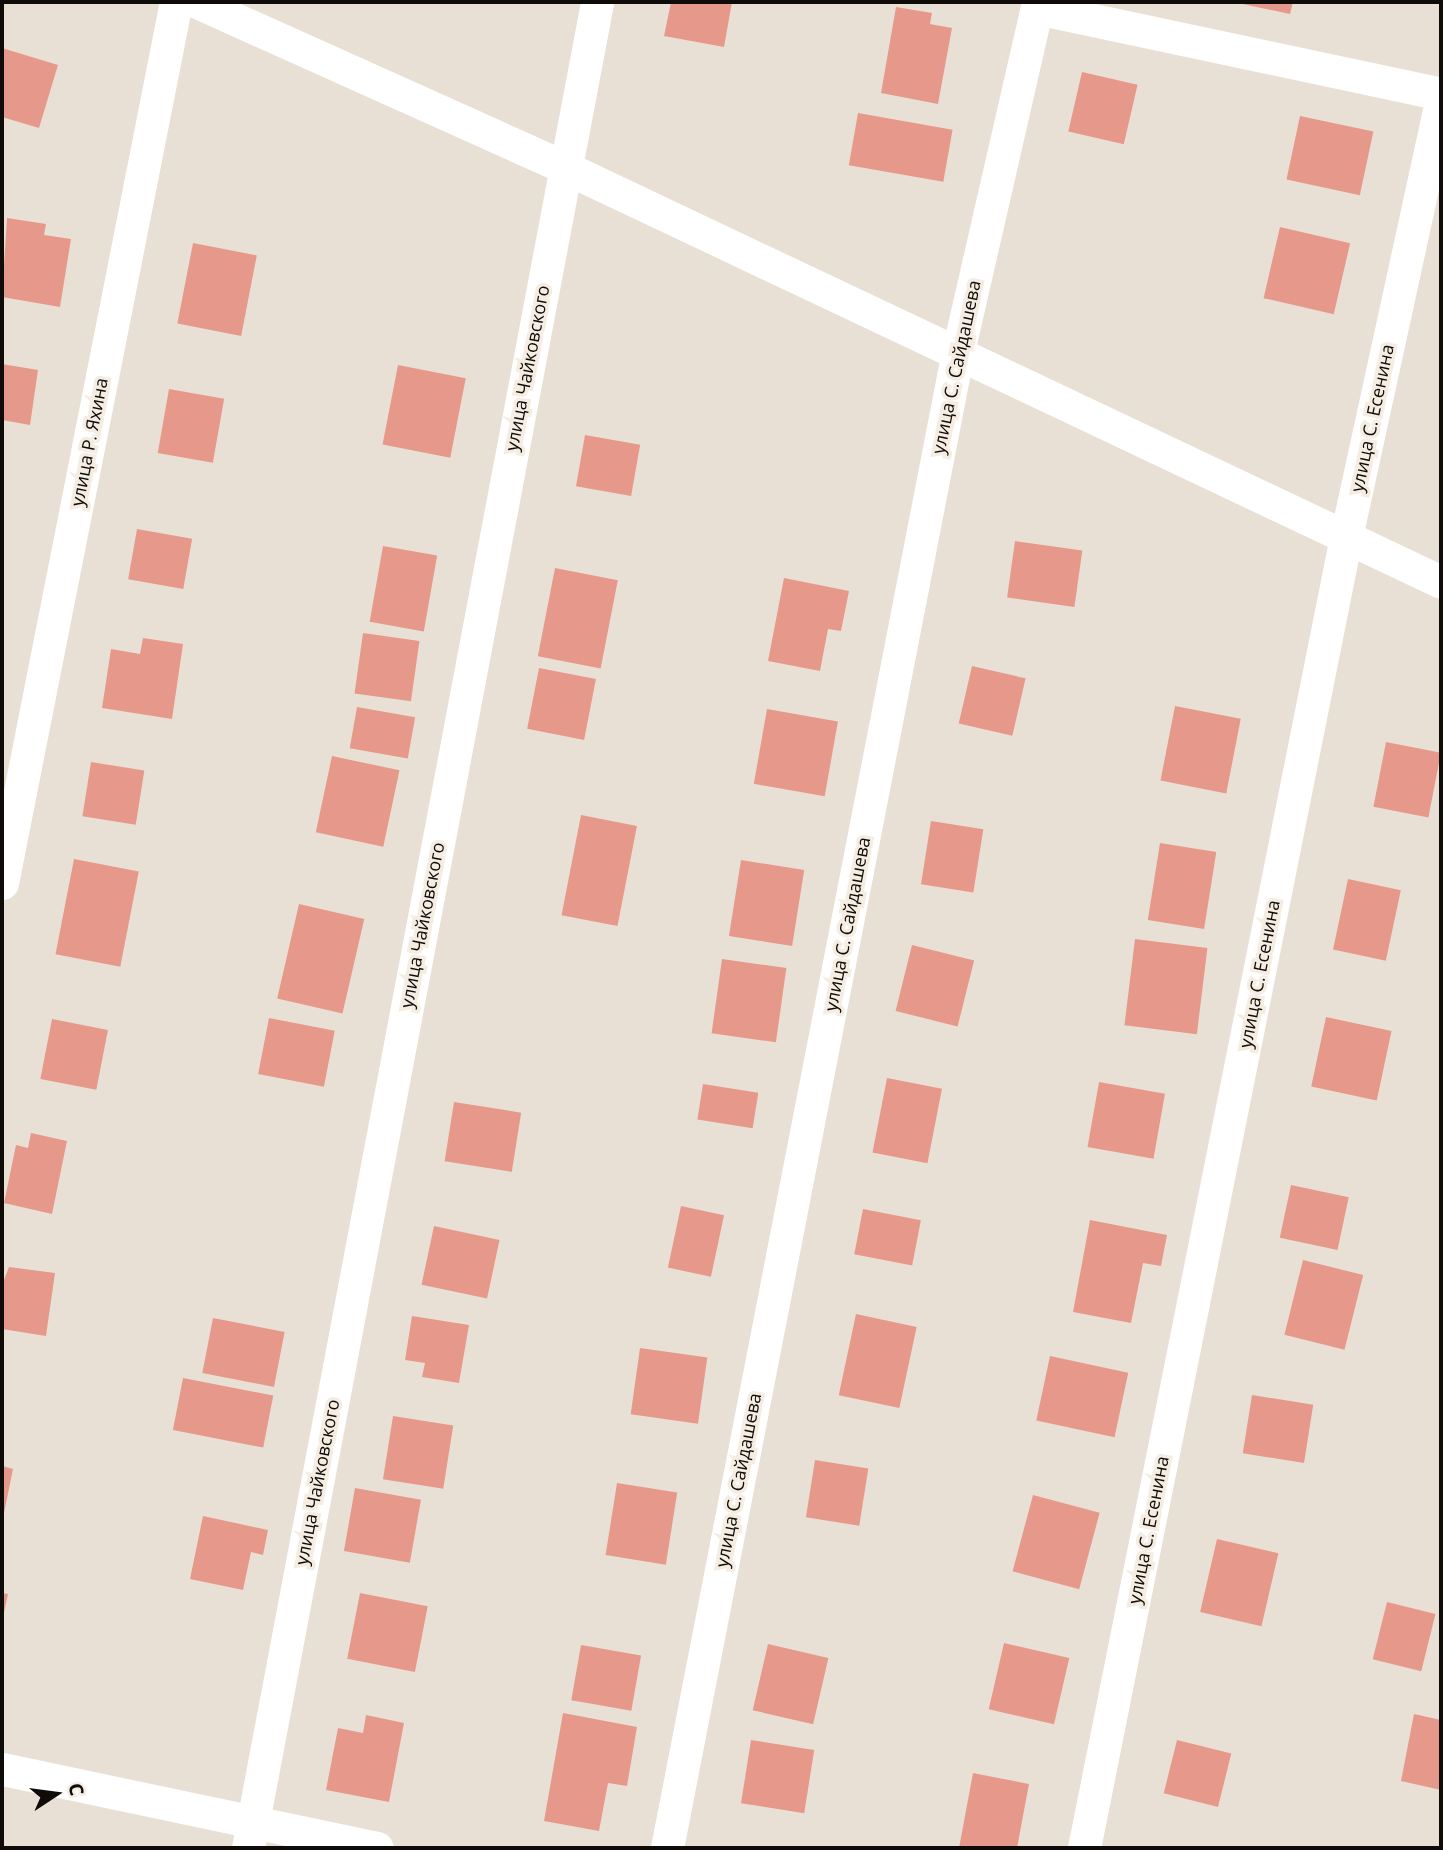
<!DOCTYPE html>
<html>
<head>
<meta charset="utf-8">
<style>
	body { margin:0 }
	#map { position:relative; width:1443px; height:1850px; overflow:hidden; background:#e9e0d5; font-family:"Open Sans",sans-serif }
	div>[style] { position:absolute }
	.building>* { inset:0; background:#e6998b; transform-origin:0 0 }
	.minor>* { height:33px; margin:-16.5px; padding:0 16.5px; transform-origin:16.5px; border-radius:16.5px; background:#fff }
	span { translate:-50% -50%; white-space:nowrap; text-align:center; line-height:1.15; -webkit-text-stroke:7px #f6ede2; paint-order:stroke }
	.street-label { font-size:18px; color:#0e0b08 }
	.frame { position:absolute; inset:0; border:4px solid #0e0b08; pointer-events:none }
	.north { position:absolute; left:21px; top:1759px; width:70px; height:70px; -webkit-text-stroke:5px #f6ede2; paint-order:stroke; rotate:77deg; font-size:19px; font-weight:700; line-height:28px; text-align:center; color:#0e0b08 }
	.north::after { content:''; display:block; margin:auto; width:24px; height:32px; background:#0e0b08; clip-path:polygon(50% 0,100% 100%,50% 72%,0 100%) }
</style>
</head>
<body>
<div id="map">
	<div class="building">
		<div style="clip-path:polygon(671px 2px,732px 2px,724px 47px,664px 36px)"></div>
		<div style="clip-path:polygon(1233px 2px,1293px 2px,1290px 14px)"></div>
		<div style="clip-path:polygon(896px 7px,932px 13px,930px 24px,952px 28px,938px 104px,881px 93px)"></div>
		<div style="clip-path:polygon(2px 48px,58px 65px,39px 128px,2px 117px)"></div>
		<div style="left:1082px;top:72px;width:57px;height:61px;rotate:13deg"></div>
		<div style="left:858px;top:113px;width:96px;height:53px;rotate:10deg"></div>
		<div style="left:1300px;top:116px;width:75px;height:65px;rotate:12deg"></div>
		<div style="clip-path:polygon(7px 218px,46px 224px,44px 235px,71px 239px,60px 307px,2px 297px)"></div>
		<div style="left:1280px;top:227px;width:72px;height:73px;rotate:13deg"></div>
		<div style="left:193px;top:243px;width:65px;height:82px;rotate:11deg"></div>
		<div style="clip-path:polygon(2px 364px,38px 370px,30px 425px,2px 420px)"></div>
		<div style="left:398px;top:365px;width:69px;height:81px;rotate:11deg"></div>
		<div style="left:169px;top:389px;width:56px;height:65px;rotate:10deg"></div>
		<div style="left:585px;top:435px;width:56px;height:52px;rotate:10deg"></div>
		<div style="left:137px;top:529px;width:56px;height:51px;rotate:10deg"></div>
		<div style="left:1015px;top:541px;width:68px;height:57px;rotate:8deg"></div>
		<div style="left:383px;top:546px;width:55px;height:77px;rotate:10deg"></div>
		<div style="left:555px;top:568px;width:64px;height:90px;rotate:11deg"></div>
		<div style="clip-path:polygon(784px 578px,849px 591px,841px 631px,828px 629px,820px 671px,768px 661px)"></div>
		<div style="left:363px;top:633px;width:57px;height:61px;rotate:8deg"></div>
		<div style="clip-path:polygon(143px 638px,183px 644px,172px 719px,102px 708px,111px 649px,140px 654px)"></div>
		<div style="left:972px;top:666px;width:55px;height:59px;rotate:13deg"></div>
		<div style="left:539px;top:668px;width:58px;height:62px;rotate:11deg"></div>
		<div style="left:1175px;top:706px;width:67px;height:76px;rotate:11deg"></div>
		<div style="left:357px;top:707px;width:59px;height:42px;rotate:10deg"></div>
		<div style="left:767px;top:709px;width:72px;height:76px;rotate:10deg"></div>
		<div style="left:1386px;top:742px;width:56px;height:66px;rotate:11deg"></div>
		<div style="left:332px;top:756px;width:69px;height:78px;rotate:12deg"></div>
		<div style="left:91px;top:762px;width:54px;height:55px;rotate:9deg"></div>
		<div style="left:581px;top:815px;width:57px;height:102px;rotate:11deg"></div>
		<div style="left:931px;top:821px;width:53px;height:64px;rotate:9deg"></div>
		<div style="left:1160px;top:843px;width:57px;height:78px;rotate:9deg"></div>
		<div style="left:74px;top:859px;width:66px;height:97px;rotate:11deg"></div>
		<div style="left:741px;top:860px;width:64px;height:77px;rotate:9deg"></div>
		<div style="left:1348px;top:879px;width:54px;height:72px;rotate:12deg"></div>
		<div style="left:299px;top:904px;width:67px;height:97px;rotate:13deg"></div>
		<div style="left:1135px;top:939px;width:73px;height:87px;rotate:7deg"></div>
		<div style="left:912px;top:945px;width:64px;height:68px;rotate:14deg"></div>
		<div style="left:722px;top:959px;width:65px;height:75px;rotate:8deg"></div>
		<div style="left:1326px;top:1017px;width:67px;height:71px;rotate:12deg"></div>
		<div style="left:269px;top:1018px;width:67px;height:57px;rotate:11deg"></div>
		<div style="left:52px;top:1019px;width:57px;height:61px;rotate:11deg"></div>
		<div style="left:887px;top:1078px;width:56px;height:76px;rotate:11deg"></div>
		<div style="left:1099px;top:1082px;width:67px;height:66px;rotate:10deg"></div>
		<div style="left:703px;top:1084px;width:56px;height:36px;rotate:9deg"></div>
		<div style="left:454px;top:1102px;width:68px;height:60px;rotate:9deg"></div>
		<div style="clip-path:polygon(31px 1133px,67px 1141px,52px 1214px,4px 1203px,16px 1145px,28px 1148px)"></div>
		<div style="left:1291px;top:1185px;width:59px;height:54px;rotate:12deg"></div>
		<div style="left:681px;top:1206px;width:44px;height:63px;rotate:12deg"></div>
		<div style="left:863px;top:1209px;width:59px;height:46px;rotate:11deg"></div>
		<div style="clip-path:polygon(1090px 1220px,1167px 1235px,1161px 1266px,1143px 1263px,1131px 1323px,1073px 1312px)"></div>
		<div style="left:434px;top:1226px;width:67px;height:60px;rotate:12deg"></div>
		<div style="left:1303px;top:1260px;width:62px;height:77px;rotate:14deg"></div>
		<div style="clip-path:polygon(9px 1267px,55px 1273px,46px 1336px,2px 1329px,2px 1285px)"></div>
		<div style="left:856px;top:1314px;width:62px;height:83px;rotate:12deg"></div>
		<div style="clip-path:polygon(412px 1316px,469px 1325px,459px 1383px,422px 1377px,425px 1363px,405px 1360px)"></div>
		<div style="left:213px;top:1318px;width:73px;height:56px;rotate:11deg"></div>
		<div style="left:640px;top:1348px;width:68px;height:67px;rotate:8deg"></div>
		<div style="left:1050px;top:1356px;width:80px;height:66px;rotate:12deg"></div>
		<div style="left:183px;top:1378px;width:92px;height:53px;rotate:11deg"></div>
		<div style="left:1252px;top:1395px;width:62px;height:59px;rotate:9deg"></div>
		<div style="left:393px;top:1416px;width:61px;height:64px;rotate:9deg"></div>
		<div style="left:815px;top:1460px;width:54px;height:58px;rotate:9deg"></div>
		<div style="clip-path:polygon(2px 1466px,13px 1469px,3px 1518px,2px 1518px)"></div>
		<div style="left:617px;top:1483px;width:61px;height:73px;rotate:9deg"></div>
		<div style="left:355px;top:1488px;width:67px;height:64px;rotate:10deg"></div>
		<div style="left:1033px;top:1495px;width:69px;height:79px;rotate:15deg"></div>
		<div style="clip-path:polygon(203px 1516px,268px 1530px,263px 1555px,251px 1552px,243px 1590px,190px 1579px)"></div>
		<div style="left:1217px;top:1539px;width:63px;height:75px;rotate:13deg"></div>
		<div style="clip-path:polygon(2px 1593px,8px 1594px,3px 1617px,2px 1617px)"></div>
		<div style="left:360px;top:1593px;width:69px;height:67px;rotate:11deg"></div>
		<div style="left:1387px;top:1602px;width:50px;height:59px;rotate:14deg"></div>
		<div style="left:1004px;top:1643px;width:67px;height:68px;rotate:13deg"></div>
		<div style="left:768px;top:1644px;width:62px;height:68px;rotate:13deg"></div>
		<div style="left:581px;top:1645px;width:61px;height:56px;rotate:10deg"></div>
		<div style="clip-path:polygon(563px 1713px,637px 1727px,627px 1786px,608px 1783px,599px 1831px,544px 1821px)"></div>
		<div style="clip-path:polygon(1414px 1714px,1441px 1720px,1441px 1790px,1401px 1781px)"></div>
		<div style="clip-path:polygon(366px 1715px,404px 1723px,389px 1802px,326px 1790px,338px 1728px,363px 1733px)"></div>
		<div style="left:751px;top:1740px;width:64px;height:64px;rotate:9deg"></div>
		<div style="left:1177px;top:1740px;width:56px;height:55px;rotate:14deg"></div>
		<div style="clip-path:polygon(973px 1773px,1029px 1784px,1017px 1848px,959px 1848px)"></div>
	</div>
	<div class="minor">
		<div style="left:197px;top:2px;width:402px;rotate:24.2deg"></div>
		<div style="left:564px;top:167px;width:970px;rotate:25.32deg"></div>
		<div style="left:1037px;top:8px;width:413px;rotate:12deg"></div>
		<div style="left:2px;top:883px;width:898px;rotate:-78.83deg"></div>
		<div style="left:2px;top:1769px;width:383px;rotate:11.9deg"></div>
		<div style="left:248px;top:1848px;width:1879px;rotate:-79.29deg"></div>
		<div style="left:667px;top:1848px;width:1520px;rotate:-79deg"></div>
		<div style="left:957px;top:356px;width:363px;rotate:-77.1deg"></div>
		<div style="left:1084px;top:1848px;width:1337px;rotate:-78.7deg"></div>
		<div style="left:1346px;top:537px;width:446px;rotate:-77.7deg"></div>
	</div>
	<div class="street-label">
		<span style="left:956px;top:367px;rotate:-78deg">улица С. Сайдашева</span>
		<span style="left:527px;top:368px;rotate:-79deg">улица Чайковского</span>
		<span style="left:1372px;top:418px;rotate:-78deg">улица С. Есенина</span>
		<span style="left:89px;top:442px;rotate:-79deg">улица Р. Яхина</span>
		<span style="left:847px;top:924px;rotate:-79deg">улица С. Сайдашева</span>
		<span style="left:422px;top:925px;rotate:-79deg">улица Чайковского</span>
		<span style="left:1259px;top:974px;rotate:-79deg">улица С. Есенина</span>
		<span style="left:738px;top:1480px;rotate:-79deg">улица С. Сайдашева</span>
		<span style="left:317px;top:1482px;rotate:-79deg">улица Чайковского</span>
		<span style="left:1148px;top:1530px;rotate:-79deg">улица С. Есенина</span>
	</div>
	<div class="frame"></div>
	<div class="north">С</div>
</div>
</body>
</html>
